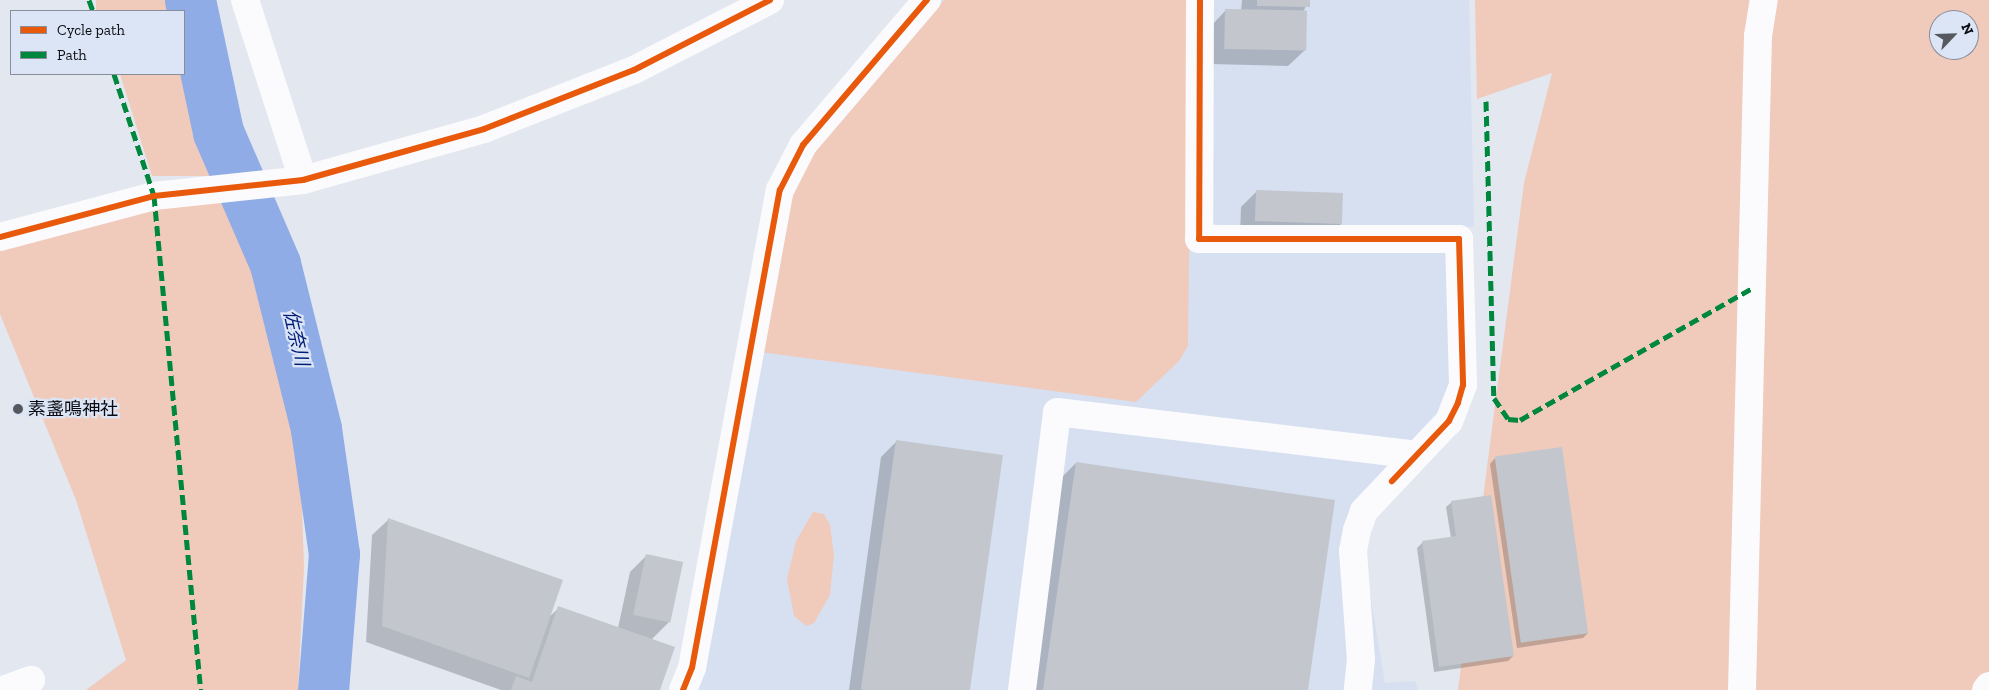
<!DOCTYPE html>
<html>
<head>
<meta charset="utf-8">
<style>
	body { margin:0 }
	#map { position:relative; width:1989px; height:690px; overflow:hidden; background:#e2e7f0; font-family:"Zilla Slab","Noto Sans JP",serif }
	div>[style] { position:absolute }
	.built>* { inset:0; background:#d7e0f1 }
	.green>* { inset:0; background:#f0cabb; transform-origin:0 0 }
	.shadow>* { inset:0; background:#0003 }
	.river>* { height:51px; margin:-25.5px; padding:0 25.5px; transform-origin:25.5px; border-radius:25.5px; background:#8face6 }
	.building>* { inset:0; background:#c3c7cd; transform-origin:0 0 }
	.minor>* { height:28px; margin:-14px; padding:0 14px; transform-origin:14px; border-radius:14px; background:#fbfbfd }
	.quiet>* { height:5px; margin-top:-2.5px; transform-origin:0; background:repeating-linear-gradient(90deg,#00873e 0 10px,transparent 0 15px) }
	.cycleway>* { height:6px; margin:-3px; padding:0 3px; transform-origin:3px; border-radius:3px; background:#e8590c }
	.dots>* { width:14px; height:14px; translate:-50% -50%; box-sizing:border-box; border:2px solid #dce5f6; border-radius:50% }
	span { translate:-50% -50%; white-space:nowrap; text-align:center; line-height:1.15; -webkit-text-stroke:4.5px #dce5f6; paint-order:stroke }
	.poi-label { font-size:18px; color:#090b11 }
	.left { translate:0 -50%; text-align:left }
	.water-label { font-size:19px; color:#001e78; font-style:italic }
	.legend { position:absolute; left:10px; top:10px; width:175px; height:65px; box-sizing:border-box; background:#dce5f6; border:1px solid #888e9a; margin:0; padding:6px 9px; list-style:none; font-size:15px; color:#090b11 }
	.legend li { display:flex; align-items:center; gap:10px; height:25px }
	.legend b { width:25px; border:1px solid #888e9a }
	.north { position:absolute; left:1929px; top:10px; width:50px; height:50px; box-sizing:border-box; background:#dce5f6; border:1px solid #888e9a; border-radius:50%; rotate:66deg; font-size:14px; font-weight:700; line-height:20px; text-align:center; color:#090b11 }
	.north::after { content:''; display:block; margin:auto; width:18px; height:22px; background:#55585f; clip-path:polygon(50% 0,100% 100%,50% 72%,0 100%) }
</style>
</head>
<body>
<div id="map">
	<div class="built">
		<div style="clip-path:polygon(939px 0,1192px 0,1194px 248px,1449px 246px,1453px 380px,1443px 412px,1379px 477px,1362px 547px,1385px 683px,1415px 681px,1418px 690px,692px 690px,791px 173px)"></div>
		<div style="clip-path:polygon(1213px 0,1469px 0,1474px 227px,1223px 229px,1212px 222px)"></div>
	</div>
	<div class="green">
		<div style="left:96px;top:0;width:79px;height:12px"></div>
		<div style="clip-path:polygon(944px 0,1192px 0,1188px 346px,1179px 361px,1136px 402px,761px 352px,795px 173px)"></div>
		<div style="clip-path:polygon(evenodd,1475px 0,1989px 0,1989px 690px,1458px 690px,1524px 183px,1552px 73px,1477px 99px,1475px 0,1939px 20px,1969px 20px,1969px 50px,1939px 50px,1939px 20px)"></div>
		<div style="clip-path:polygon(184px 34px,219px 176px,152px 176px,120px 74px,184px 74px)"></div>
		<div style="clip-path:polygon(155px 203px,230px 203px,256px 271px,285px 377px,301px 480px,304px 567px,298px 690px,86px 690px,126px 660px,76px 500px,0 314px,0 244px)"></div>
		<div style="clip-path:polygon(813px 512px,824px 514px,830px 525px,834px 555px,830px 595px,814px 623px,806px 626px,794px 616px,787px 579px,796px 541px)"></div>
	</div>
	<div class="shadow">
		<div style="clip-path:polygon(1242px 0,1309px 0,1303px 12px,1305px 50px,1288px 66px,1209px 64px,1210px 27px,1226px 10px,1241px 11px)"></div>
		<div style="clip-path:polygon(1257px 191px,1341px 224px,1325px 240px,1240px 237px,1241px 207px)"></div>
		<div style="clip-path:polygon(897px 441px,970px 690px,849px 690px,881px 457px)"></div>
		<div style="clip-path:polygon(1495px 458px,1588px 633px,1583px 638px,1517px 648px,1490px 464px)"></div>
		<div style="clip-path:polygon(1076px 463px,1307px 690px,1030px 690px,1060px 479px)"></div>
		<div style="clip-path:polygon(1452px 502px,1513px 656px,1508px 661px,1434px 672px,1417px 548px,1422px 543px,1451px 538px,1446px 507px)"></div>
		<div style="clip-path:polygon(388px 520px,549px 617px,559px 608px,618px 628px,630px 572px,646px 556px,681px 563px,669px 622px,651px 640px,659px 690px,501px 690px,366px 642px,372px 535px)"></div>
	</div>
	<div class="river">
		<div style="left:190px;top:0;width:135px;rotate:78deg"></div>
		<div style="left:218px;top:132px;width:144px;rotate:66.6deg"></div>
		<div style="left:275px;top:264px;width:170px;rotate:76deg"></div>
		<div style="left:316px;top:429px;width:126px;rotate:81.8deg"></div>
		<div style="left:334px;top:554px;width:136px;rotate:94.6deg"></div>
	</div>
	<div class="building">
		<div style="clip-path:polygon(1257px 0,1310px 0,1310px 7px,1257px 6px)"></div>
		<div style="left:1225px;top:9px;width:82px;height:40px;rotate:1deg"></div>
		<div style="left:1256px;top:190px;width:87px;height:31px;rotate:2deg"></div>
		<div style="left:896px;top:440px;width:108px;height:252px;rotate:8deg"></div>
		<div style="left:1562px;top:447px;width:188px;height:68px;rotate:82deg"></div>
		<div style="clip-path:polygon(1076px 462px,1335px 500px,1308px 690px,1043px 690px)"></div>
		<div style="clip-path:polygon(1491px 495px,1514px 656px,1439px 667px,1422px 541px,1456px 536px,1451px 501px)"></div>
		<div style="clip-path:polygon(388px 518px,563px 580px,529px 678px,382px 626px)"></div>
		<div style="left:646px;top:554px;width:38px;height:62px;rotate:12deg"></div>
		<div style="clip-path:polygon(558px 606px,675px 647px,660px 690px,511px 690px,516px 676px,532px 682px)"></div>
	</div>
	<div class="minor">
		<div style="left:245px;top:0;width:189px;rotate:72.1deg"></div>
		<div style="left:1200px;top:0;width:239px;rotate:90.2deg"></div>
		<div style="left:1199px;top:239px;width:260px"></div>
		<div style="left:1459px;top:239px;width:146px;rotate:88.4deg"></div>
		<div style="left:1463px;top:385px;width:39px;rotate:111deg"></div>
		<div style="left:1449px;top:421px;width:124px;rotate:133.4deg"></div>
		<div style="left:1364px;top:511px;width:20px;rotate:110deg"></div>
		<div style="left:1357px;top:530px;width:21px;rotate:101deg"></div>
		<div style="left:1353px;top:551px;width:108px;rotate:85.8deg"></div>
		<div style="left:1361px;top:659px;width:31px;rotate:96deg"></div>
		<div style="left:0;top:237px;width:159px;rotate:-14.9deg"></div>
		<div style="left:154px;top:196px;width:150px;rotate:-6.1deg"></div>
		<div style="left:303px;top:180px;width:188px;rotate:-15.7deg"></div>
		<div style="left:484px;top:129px;width:161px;rotate:-21.5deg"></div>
		<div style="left:634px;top:70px;width:153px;rotate:-27.2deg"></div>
		<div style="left:3px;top:690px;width:30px;rotate:-20deg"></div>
		<div style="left:683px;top:690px;width:24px;rotate:-68deg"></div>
		<div style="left:692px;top:668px;width:486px;rotate:-79.6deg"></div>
		<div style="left:780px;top:190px;width:51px;rotate:-62.9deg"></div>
		<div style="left:803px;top:145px;width:191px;rotate:-49.5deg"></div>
		<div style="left:1022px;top:690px;width:280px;rotate:-82.8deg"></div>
		<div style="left:1057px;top:412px;width:361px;rotate:6.8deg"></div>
		<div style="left:1742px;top:690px;width:654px;rotate:-88.6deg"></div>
		<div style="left:1758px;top:36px;width:36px;rotate:-81deg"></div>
		<div style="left:1986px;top:690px;width:5px;rotate:-53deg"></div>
	</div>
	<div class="quiet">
		<div style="left:89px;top:0;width:12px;rotate:70deg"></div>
		<div style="left:114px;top:74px;width:128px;rotate:71.8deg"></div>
		<div style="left:154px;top:196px;width:496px;rotate:84.6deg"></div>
		<div style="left:1486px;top:101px;width:297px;rotate:88.5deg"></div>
		<div style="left:1494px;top:398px;width:25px;rotate:56deg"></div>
		<div style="left:1508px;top:419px;width:12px;rotate:5deg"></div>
		<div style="left:1520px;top:420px;width:267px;rotate:-29.6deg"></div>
	</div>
	<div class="cycleway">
		<div style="left:1200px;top:0;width:239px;rotate:90.2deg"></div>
		<div style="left:1199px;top:239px;width:260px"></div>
		<div style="left:1459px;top:239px;width:146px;rotate:88.4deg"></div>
		<div style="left:1463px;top:385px;width:19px;rotate:106deg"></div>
		<div style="left:1458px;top:403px;width:20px;rotate:117deg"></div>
		<div style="left:1449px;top:421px;width:83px;rotate:133.5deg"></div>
		<div style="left:0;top:237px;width:159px;rotate:-14.9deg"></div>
		<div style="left:154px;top:196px;width:150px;rotate:-6.1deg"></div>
		<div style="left:303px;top:180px;width:188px;rotate:-15.7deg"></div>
		<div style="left:484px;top:129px;width:161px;rotate:-21.5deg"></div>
		<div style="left:634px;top:70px;width:153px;rotate:-27.2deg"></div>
		<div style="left:683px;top:690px;width:24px;rotate:-68deg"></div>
		<div style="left:692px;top:668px;width:486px;rotate:-79.6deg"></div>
		<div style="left:780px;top:190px;width:51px;rotate:-62.9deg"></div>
		<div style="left:803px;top:145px;width:191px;rotate:-49.5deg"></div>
	</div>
	<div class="dots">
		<div style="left:18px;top:409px;background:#55585f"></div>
	</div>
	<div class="poi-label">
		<span class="left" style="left:28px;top:409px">素盞鳴神社</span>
	</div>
	<div class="water-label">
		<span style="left:296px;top:338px;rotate:77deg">佐奈川</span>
	</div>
	<ul class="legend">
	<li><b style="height:6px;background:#e8590c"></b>Cycle path</li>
	<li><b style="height:6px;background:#00873e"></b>Path</li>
	</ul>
	<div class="north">N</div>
</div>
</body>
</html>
